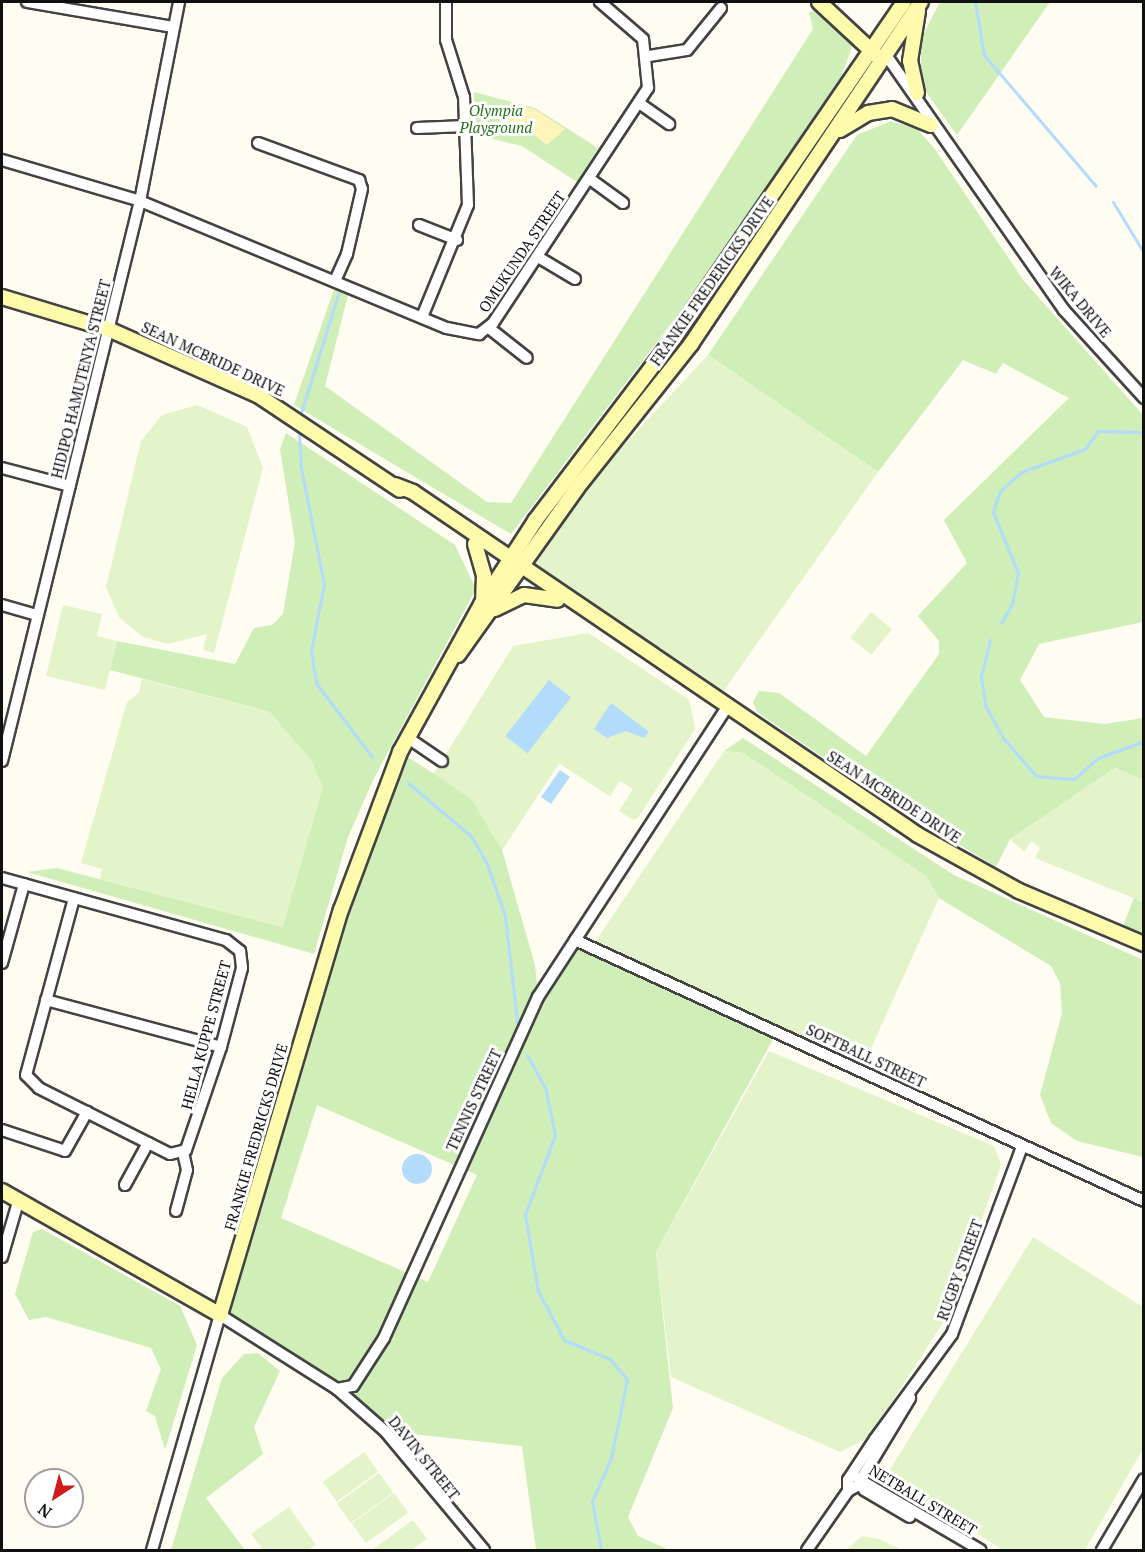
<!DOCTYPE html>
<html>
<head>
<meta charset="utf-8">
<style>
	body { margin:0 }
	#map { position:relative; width:1145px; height:1552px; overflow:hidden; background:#fffdf2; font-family:"PT Serif",serif }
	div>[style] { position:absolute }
	.green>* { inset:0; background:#d0eeb7 }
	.sand>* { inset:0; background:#fff4ba }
	.pitch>* { inset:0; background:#e3f4ca; transform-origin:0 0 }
	.water>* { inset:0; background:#b2dbfc; transform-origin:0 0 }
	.round { border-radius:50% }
	.stream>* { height:3px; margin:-1.5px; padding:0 1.5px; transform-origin:1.5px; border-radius:1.5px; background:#b2dbfc }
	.roads { filter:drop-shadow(2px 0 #434343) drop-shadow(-2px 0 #434343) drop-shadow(0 2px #434343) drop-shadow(0 -2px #434343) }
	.street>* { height:10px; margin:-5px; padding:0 5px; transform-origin:5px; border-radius:5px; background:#fff }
	.secondary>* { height:14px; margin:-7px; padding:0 7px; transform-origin:7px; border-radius:7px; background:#fffbad }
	span { translate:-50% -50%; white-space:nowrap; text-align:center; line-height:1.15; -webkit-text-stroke:6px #fff; paint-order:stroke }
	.park-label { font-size:15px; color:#256f19; font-style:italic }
	.street-label { font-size:15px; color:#101010 }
	.frame { position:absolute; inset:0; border:3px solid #101010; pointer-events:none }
	.north { position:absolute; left:24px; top:1468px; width:60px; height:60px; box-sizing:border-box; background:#fff; border:2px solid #9f9f9f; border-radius:50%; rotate:216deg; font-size:16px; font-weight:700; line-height:24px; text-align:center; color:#101010 }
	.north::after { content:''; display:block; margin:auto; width:21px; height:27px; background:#ce1d1a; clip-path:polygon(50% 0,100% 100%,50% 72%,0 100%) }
</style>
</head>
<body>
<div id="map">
	<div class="green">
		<div style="clip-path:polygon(940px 2px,1050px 2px,957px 135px,921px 85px,921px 39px)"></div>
		<div style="clip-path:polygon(817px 10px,853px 44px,841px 77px,695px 292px,511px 534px,294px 405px,334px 289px,348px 295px,325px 386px,487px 502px,511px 503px,813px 29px,809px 12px)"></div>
		<div style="clip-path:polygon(474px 92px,535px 108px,598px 148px,577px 182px,522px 146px,476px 135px)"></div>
		<div style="clip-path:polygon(891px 121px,917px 129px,934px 148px,1024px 281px,1143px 415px,1143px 622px,1039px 644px,1020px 680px,1044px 717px,1104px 724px,1143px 718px,1143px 780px,1115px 768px,1010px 839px,996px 867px,880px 796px,757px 712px,753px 702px,759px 691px,779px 693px,866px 756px,939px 654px,939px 641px,918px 616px,967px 563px,944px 520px,1069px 398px,1003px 363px,996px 374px,963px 360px,878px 472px,708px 355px,857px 135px)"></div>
		<div style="clip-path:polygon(286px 433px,455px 545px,476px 589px,374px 778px,348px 837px,314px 954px,27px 872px,57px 868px,283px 927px,270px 712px,110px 670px,117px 641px,235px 664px,254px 628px,272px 625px,283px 614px,295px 542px,280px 449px)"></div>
		<div style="clip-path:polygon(evenodd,588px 633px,689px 700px,695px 729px,632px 756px,610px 796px,559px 763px,502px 850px,535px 965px,538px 996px,575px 940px,777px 1032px,656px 1252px,673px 1408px,628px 1517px,638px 1536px,669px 1550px,536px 1550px,522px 1446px,385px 1431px,220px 1315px,363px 840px,400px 752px,434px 774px,456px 738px,588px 633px,317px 1105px,477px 1175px,428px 1282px,281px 1218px,317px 1105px)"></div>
		<div style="clip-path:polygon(743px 738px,954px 875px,1143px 960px,1143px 1157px,1077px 1141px,1051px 1123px,1040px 1095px,1062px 1013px,1060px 983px,1051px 966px,939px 898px,926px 876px,743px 753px,724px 751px)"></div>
		<div style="clip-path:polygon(1134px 898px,1143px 902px,1143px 938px,1121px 931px)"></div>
		<div style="clip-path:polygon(42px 1229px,180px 1306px,197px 1345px,165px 1450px,155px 1416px,146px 1411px,161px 1369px,151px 1348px,46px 1317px,29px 1320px,15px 1294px,33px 1232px)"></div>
		<div style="clip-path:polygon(258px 1353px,280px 1371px,254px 1427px,263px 1454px,206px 1498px,245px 1550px,171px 1550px,222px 1378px,244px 1354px)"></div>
	</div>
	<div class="sand">
		<div style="clip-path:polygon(510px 103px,534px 109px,565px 129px,547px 145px,527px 129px,509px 128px)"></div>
	</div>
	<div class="pitch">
		<div style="clip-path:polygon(708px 355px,878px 472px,720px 696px,530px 567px,579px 493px)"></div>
		<div style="clip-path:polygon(197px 405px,247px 427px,263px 468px,214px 653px,203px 650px,207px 634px,168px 644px,143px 637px,119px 617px,106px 587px,141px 441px,162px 415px)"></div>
		<div style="clip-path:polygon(63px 605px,102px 614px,97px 636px,117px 641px,105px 690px,46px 676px)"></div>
		<div style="left:871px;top:612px;width:27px;height:33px;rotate:39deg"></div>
		<div style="clip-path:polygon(588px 633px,689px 700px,695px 729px,638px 818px,633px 820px,619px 811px,633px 789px,620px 781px,610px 796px,559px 763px,502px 850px,471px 799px,434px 774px,513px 646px)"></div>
		<div style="clip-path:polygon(142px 679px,270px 712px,312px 761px,323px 787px,283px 927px,100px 879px,102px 869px,81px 863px,127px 702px,139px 693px)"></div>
		<div style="clip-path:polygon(724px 751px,743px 753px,926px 876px,939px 898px,863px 1066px,595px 942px)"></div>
		<div style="clip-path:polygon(1115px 768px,1143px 780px,1143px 902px,1035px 858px,1040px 848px,1031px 841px,1024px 852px,1010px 839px)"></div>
		<div style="clip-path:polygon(769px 1051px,994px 1146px,1001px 1165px,948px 1315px,869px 1437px,840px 1452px,671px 1377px,656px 1252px)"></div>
		<div style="clip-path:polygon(1033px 1237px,1143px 1307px,1143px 1449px,1085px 1550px,1003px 1550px,886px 1476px)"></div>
		<div style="left:364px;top:1452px;width:24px;height:51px;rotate:54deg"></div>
		<div style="left:379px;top:1473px;width:24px;height:52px;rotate:54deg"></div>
		<div style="left:394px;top:1493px;width:24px;height:52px;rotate:54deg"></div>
		<div style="clip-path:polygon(289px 1507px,316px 1545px,308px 1550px,263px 1550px,251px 1534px)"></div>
		<div style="clip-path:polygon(413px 1520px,427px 1539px,411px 1550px,372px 1550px)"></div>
		<div style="clip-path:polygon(862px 1536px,879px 1539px,902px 1550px,846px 1550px)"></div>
	</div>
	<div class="water">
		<div style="left:549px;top:680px;width:28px;height:71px;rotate:38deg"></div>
		<div style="clip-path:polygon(611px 703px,649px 732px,644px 738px,626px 731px,607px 738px,594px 729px)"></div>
		<div style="left:560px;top:770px;width:12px;height:33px;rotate:35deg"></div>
		<div class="round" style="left:402px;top:1154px;width:30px;height:30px"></div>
	</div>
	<div class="stream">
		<div style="left:975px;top:2px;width:54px;rotate:80.4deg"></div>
		<div style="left:984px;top:55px;width:172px;rotate:49.5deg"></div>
		<div style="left:1113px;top:202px;width:60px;rotate:58.7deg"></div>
		<div style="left:301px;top:413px;width:125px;rotate:-72.7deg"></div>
		<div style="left:299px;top:430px;width:38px;rotate:87deg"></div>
		<div style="left:301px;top:468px;width:118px;rotate:78.8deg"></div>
		<div style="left:324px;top:584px;width:68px;rotate:101deg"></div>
		<div style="left:311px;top:651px;width:32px;rotate:81deg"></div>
		<div style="left:316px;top:683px;width:93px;rotate:52.9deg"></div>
		<div style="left:1001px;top:623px;width:22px;rotate:-60deg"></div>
		<div style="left:1012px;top:604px;width:32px;rotate:-79deg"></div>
		<div style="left:1018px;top:573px;width:66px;rotate:-112.3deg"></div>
		<div style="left:993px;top:512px;width:22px;rotate:-72deg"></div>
		<div style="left:1000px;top:491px;width:28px;rotate:-42deg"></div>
		<div style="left:1021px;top:472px;width:68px;rotate:-19.8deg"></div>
		<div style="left:1085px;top:449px;width:22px;rotate:-54deg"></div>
		<div style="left:1098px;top:431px;width:42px;rotate:1.4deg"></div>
		<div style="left:990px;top:640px;width:38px;rotate:104deg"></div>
		<div style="left:981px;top:677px;width:30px;rotate:81deg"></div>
		<div style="left:986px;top:707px;width:37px;rotate:61deg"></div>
		<div style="left:1004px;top:739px;width:49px;rotate:49.1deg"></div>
		<div style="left:1036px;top:776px;width:38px;rotate:5deg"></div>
		<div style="left:1074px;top:779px;width:32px;rotate:-41deg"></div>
		<div style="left:1098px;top:758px;width:49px;rotate:-20.3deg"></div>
		<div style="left:408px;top:783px;width:82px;rotate:40.1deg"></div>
		<div style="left:471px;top:836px;width:32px;rotate:60deg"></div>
		<div style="left:487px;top:864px;width:55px;rotate:70.9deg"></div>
		<div style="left:505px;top:916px;width:106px;rotate:83.5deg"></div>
		<div style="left:527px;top:1055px;width:37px;rotate:61deg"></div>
		<div style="left:545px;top:1087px;width:49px;rotate:78.2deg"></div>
		<div style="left:555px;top:1135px;width:85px;rotate:110.6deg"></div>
		<div style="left:525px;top:1215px;width:77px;rotate:80.3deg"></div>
		<div style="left:538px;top:1291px;width:55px;rotate:62deg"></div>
		<div style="left:564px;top:1340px;width:50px;rotate:22.4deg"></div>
		<div style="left:610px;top:1359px;width:26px;rotate:50deg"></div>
		<div style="left:627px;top:1379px;width:81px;rotate:101.4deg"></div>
		<div style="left:611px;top:1458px;width:47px;rotate:113.8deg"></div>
		<div style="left:592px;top:1501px;width:50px;rotate:79.6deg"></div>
	</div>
	<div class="roads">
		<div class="street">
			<div style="left:27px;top:2px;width:149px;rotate:9.7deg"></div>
			<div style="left:886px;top:55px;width:311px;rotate:55.1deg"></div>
			<div style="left:1064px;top:310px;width:119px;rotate:47.7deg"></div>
			<div style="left:649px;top:56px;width:38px;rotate:-9deg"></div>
			<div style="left:687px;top:50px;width:54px;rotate:-51deg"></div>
			<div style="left:639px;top:103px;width:37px;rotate:35deg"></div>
			<div style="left:417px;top:128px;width:49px;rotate:-2.3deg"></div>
			<div style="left:258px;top:143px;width:108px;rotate:20.1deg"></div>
			<div style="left:359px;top:180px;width:9px;rotate:72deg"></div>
			<div style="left:362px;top:189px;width:67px;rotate:103deg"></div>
			<div style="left:347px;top:254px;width:30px;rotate:114deg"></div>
			<div style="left:2px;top:160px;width:144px;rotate:16.5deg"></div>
			<div style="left:140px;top:201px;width:332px;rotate:22.5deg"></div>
			<div style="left:447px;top:328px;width:33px;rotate:11deg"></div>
			<div style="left:479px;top:334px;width:18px;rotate:-38deg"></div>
			<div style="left:493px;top:323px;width:282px;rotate:-56.6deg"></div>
			<div style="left:648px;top:88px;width:49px;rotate:-95.8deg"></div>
			<div style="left:643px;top:39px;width:57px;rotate:-139.3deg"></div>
			<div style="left:590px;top:179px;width:41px;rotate:36deg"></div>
			<div style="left:419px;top:225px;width:41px;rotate:21.5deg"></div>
			<div style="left:538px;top:257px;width:43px;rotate:30.7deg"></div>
			<div style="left:422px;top:317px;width:121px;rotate:-67.7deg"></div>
			<div style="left:468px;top:205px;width:108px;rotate:-92.1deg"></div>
			<div style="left:464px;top:97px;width:60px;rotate:-107.5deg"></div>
			<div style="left:446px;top:40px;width:38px;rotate:-90deg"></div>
			<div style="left:489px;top:328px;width:48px;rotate:38.3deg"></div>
			<div style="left:2px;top:468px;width:70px;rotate:14.8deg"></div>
			<div style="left:2px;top:605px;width:37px;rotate:16deg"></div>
			<div style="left:408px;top:738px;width:41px;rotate:34.1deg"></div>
			<div style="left:2px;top:761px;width:577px;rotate:-76.16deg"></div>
			<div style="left:140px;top:201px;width:203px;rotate:-78.9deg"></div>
			<div style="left:2px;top:878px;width:232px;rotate:15.5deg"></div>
			<div style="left:226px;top:940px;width:18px;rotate:38deg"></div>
			<div style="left:240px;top:951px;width:17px;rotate:83deg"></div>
			<div style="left:242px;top:968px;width:82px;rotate:104.9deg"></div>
			<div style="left:221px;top:1047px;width:109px;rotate:108.8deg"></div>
			<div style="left:186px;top:1150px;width:16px;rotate:166deg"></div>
			<div style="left:170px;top:1154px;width:147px;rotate:-153.3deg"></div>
			<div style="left:39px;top:1088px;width:18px;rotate:-135deg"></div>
			<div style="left:26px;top:1075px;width:183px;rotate:-74.8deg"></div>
			<div style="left:575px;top:940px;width:626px;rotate:24.64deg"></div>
			<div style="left:2px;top:963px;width:82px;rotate:-74.4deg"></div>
			<div style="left:46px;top:1000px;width:181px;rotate:15deg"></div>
			<div style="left:2px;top:1130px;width:66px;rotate:18.4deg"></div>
			<div style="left:65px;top:1151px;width:45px;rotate:-60.6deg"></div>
			<div style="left:125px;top:1185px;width:48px;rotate:-61.3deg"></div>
			<div style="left:176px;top:1211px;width:42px;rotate:-75deg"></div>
			<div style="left:187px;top:1170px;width:18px;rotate:-103deg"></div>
			<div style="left:2px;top:1257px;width:60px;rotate:-73.7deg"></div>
			<div style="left:337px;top:1389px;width:64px;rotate:41.2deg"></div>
			<div style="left:385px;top:1431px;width:155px;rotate:50.2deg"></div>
			<div style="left:857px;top:1478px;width:143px;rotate:30.3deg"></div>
			<div style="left:864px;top:1490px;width:53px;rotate:30.4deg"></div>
			<div style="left:848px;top:1491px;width:11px;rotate:-90deg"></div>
			<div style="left:848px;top:1480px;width:49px;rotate:-56.6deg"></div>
			<div style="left:875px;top:1439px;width:130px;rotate:-53.7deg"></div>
			<div style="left:952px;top:1334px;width:200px;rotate:-69.5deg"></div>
			<div style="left:152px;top:1550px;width:245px;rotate:-73.9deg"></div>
			<div style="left:220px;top:1315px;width:138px;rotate:32.3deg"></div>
			<div style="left:337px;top:1389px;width:16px;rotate:-11deg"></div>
			<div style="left:353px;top:1386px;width:57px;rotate:-57.1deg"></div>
			<div style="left:384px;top:1338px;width:374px;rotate:-65.7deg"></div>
			<div style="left:538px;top:997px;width:346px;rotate:-56.9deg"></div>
			<div style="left:807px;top:1550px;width:72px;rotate:-55.2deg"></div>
			<div style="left:848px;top:1491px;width:10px;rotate:-29deg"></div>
			<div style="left:857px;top:1486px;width:103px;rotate:-58.9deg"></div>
			<div style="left:1102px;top:1550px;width:82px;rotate:-59.4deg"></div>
		</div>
		<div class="secondary">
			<div style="left:819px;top:2px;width:78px;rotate:42.9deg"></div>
			<div style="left:917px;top:93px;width:33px;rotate:-102deg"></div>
			<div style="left:910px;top:61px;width:51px;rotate:-80.9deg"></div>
			<div style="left:840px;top:130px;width:33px;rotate:-31deg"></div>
			<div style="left:868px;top:113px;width:24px;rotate:-9deg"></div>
			<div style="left:892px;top:109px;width:42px;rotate:22.3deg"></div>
			<div style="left:2px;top:297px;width:111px;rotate:16.8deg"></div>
			<div style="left:108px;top:329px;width:165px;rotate:23.9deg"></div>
			<div style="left:259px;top:396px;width:169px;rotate:33.7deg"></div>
			<div style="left:395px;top:485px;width:19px;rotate:21deg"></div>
			<div style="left:413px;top:492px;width:610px;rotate:34.18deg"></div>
			<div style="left:918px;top:835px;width:115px;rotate:29deg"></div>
			<div style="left:1019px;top:891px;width:136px;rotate:23deg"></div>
			<div style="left:475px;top:544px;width:32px;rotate:74deg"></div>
			<div style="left:484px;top:575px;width:23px;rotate:92deg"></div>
			<div style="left:495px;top:609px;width:32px;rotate:-26deg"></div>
			<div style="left:524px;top:595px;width:34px;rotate:8deg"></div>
			<div style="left:458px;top:655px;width:205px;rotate:-54.5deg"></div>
			<div style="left:577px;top:488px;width:184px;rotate:-51.6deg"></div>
			<div style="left:691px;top:344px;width:412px;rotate:-56.1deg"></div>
			<div style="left:2px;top:1191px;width:251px;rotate:29.6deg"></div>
			<div style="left:220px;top:1315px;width:423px;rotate:-73.4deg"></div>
			<div style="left:341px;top:910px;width:169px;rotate:-69.5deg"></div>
			<div style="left:400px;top:752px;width:170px;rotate:-61.2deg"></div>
			<div style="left:482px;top:603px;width:98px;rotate:-57.1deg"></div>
			<div style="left:535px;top:521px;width:230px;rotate:-52.8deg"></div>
			<div style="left:674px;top:338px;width:407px;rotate:-55.6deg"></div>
		</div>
	</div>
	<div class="park-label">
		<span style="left:496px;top:119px">Olympia<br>Playground</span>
	</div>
	<div class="street-label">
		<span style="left:522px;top:252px;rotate:-56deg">OMUKUNDA STREET</span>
		<span style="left:712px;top:281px;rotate:-55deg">FRANKIE FREDERICKS DRIVE</span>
		<span style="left:1080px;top:302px;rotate:50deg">WIKA DRIVE</span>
		<span style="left:213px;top:359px;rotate:25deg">SEAN MCBRIDE DRIVE</span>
		<span style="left:81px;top:379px;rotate:-76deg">HIDIPO HAMUTENYA STREET</span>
		<span style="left:894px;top:797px;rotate:33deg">SEAN MCBRIDE DRIVE</span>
		<span style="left:206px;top:1035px;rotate:-75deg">HELLA KUPPE STREET</span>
		<span style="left:866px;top:1056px;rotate:25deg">SOFTBALL STREET</span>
		<span style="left:474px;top:1100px;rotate:-65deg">TENNIS STREET</span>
		<span style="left:256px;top:1137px;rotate:-74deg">FRANKIE FREDRICKS DRIVE</span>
		<span style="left:960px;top:1270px;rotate:-70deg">RUGBY STREET</span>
		<span style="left:424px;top:1458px;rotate:51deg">DAVIN STREET</span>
		<span style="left:923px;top:1500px;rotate:31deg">NETBALL STREET</span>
	</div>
	<div class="frame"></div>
	<div class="north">N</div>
</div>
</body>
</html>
